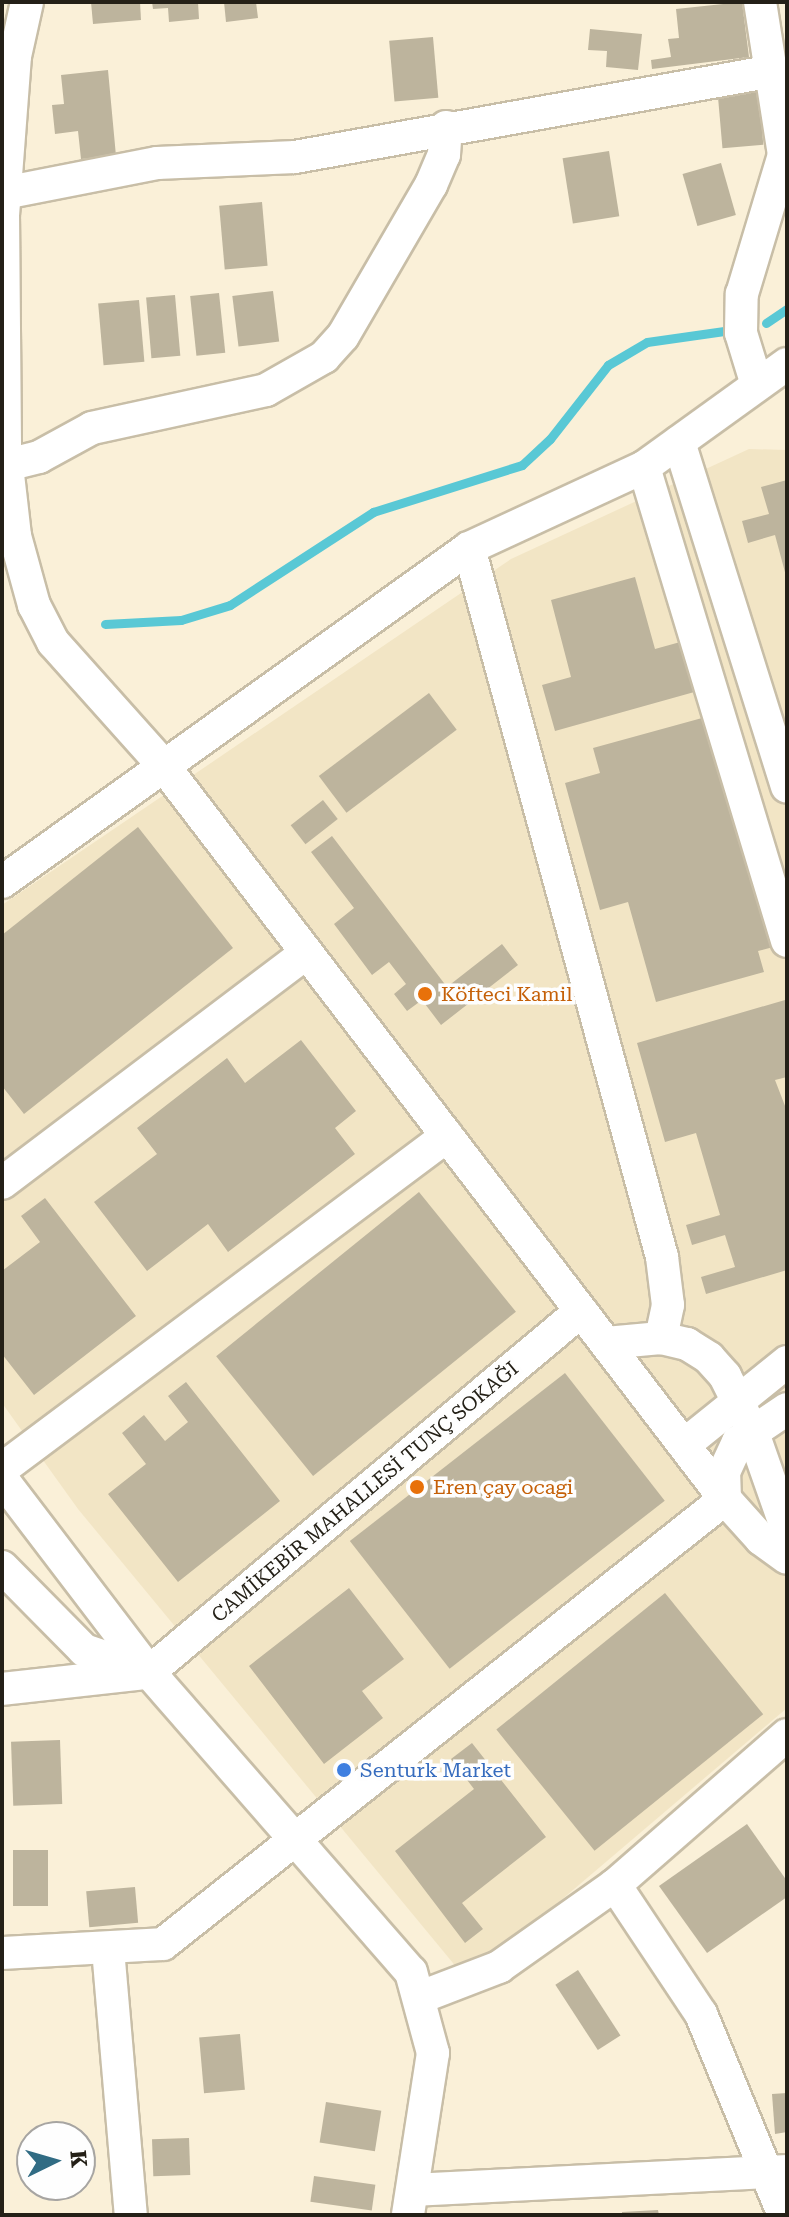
<!DOCTYPE html>
<html>
<head>
<meta charset="utf-8">
<style>
	body { margin:0 }
	#map { position:relative; width:789px; height:2217px; overflow:hidden; background:#faf0d8; font-family:"Roboto Serif",serif }
	div>[style] { position:absolute }
	.built>* { inset:0; background:#f2e5c5 }
	.stream>* { height:9px; margin:-4.5px; padding:0 4.5px; transform-origin:4.5px; border-radius:4.5px; background:#59c8d5 }
	.building>* { inset:0; background:#bdb49d; transform-origin:0 0 }
	.roads { filter:drop-shadow(2px 0 #c8bea7) drop-shadow(-2px 0 #c8bea7) drop-shadow(0 2px #c8bea7) drop-shadow(0 -2px #c8bea7) }
	.minor>* { height:32px; margin:-16px; padding:0 16px; transform-origin:16px; border-radius:16px; background:#fff }
	.dots>* { width:22px; height:22px; translate:-50% -50%; box-sizing:border-box; border:4px solid #fefefe; border-radius:50% }
	span { translate:-50% -50%; white-space:nowrap; text-align:center; line-height:1.15; -webkit-text-stroke:7px #fefefe; paint-order:stroke }
	.food-label { font-size:20px; color:#c56008 }
	.left { translate:0 -50%; text-align:left }
	.street-label { font-size:20px; color:#242017 }
	.shop-label { font-size:20px; color:#366cbe }
	.frame { position:absolute; inset:0; border:4px solid #242017; pointer-events:none }
	.north { position:absolute; left:16px; top:2121px; width:80px; height:80px; box-sizing:border-box; background:#fefefe; border:2px solid #a7a5a2; border-radius:50%; rotate:85deg; font-size:22px; font-weight:700; line-height:32px; text-align:center; color:#242017 }
	.north::after { content:''; display:block; margin:auto; width:28px; height:36px; background:#316c84; clip-path:polygon(50% 0,100% 100%,50% 72%,0 100%) }
</style>
</head>
<body>
<div id="map">
	<div class="built">
		<div style="clip-path:polygon(749px 449px,787px 450px,787px 1708px,467px 1980px,78px 1509px,2px 1403px,2px 905px,511px 559px)"></div>
	</div>
	<div class="stream">
		<div style="left:766px;top:323px;width:25px;rotate:-34deg"></div>
		<div style="left:105px;top:624px;width:76px;rotate:-3deg"></div>
		<div style="left:181px;top:620px;width:51px;rotate:-17deg"></div>
		<div style="left:230px;top:605px;width:171px;rotate:-33deg"></div>
		<div style="left:373px;top:512px;width:156px;rotate:-17.5deg"></div>
		<div style="left:522px;top:465px;width:38px;rotate:-43deg"></div>
		<div style="left:550px;top:439px;width:94px;rotate:-51.9deg"></div>
		<div style="left:608px;top:365px;width:45px;rotate:-30.5deg"></div>
		<div style="left:647px;top:342px;width:85px;rotate:-8.1deg"></div>
	</div>
	<div class="building">
		<div style="clip-path:polygon(91px 2px,140px 2px,141px 20px,93px 24px)"></div>
		<div style="clip-path:polygon(152px 2px,198px 2px,199px 19px,169px 22px,168px 8px,153px 9px)"></div>
		<div style="clip-path:polygon(224px 2px,256px 2px,258px 18px,226px 22px)"></div>
		<div style="clip-path:polygon(742px 2px,749px 57px,652px 69px,651px 60px,671px 57px,668px 39px,679px 38px,676px 9px)"></div>
		<div style="clip-path:polygon(590px 29px,642px 34px,638px 70px,606px 67px,607px 51px,588px 50px)"></div>
		<div style="left:433px;top:37px;width:61px;height:44px;rotate:85deg"></div>
		<div style="clip-path:polygon(108px 70px,116px 156px,81px 159px,78px 131px,55px 134px,52px 105px,64px 104px,61px 75px)"></div>
		<div style="left:758px;top:84px;width:61px;height:41px;rotate:85deg"></div>
		<div style="left:609px;top:151px;width:66px;height:47px;rotate:81deg"></div>
		<div style="left:721px;top:163px;width:54px;height:40px;rotate:74deg"></div>
		<div style="left:262px;top:202px;width:64px;height:43px;rotate:85deg"></div>
		<div style="left:273px;top:291px;width:51px;height:41px;rotate:83deg"></div>
		<div style="left:219px;top:293px;width:60px;height:29px;rotate:84deg"></div>
		<div style="left:175px;top:295px;width:61px;height:29px;rotate:85deg"></div>
		<div style="left:139px;top:300px;width:62px;height:41px;rotate:85deg"></div>
		<div style="clip-path:polygon(787px 480px,787px 576px,786px 576px,775px 535px,748px 543px,742px 521px,769px 514px,761px 487px)"></div>
		<div style="clip-path:polygon(635px 577px,655px 649px,691px 639px,705px 689px,555px 731px,542px 685px,571px 677px,551px 600px)"></div>
		<div style="left:429px;top:693px;width:46px;height:138px;rotate:53deg"></div>
		<div style="clip-path:polygon(713px 715px,777px 946px,758px 951px,764px 972px,656px 1002px,628px 902px,600px 910px,565px 783px,600px 773px,593px 748px)"></div>
		<div style="left:323px;top:800px;width:24px;height:41px;rotate:52deg"></div>
		<div style="clip-path:polygon(138px 827px,233px 948px,24px 1114px,2px 1086px,2px 935px)"></div>
		<div style="clip-path:polygon(332px 836px,447px 987px,502px 944px,518px 965px,441px 1025px,422px 1000px,407px 1011px,394px 994px,406px 984px,389px 962px,372px 975px,334px 924px,354px 908px,311px 852px)"></div>
		<div style="clip-path:polygon(785px 1000px,787px 1077px,775px 1080px,787px 1111px,787px 1270px,706px 1294px,701px 1277px,735px 1267px,725px 1235px,692px 1245px,686px 1225px,720px 1215px,696px 1133px,665px 1142px,637px 1043px)"></div>
		<div style="clip-path:polygon(301px 1040px,356px 1111px,335px 1128px,355px 1154px,228px 1252px,208px 1224px,147px 1271px,94px 1202px,157px 1154px,137px 1128px,227px 1058px,245px 1083px)"></div>
		<div style="left:419px;top:1192px;width:154px;height:261px;rotate:51deg"></div>
		<div style="clip-path:polygon(45px 1198px,136px 1316px,34px 1395px,2px 1354px,2px 1271px,40px 1242px,21px 1216px)"></div>
		<div style="left:565px;top:1373px;width:162px;height:273px;rotate:52deg"></div>
		<div style="clip-path:polygon(186px 1382px,280px 1501px,178px 1582px,108px 1494px,146px 1464px,122px 1433px,144px 1415px,165px 1441px,188px 1422px,168px 1396px)"></div>
		<div style="clip-path:polygon(349px 1588px,404px 1659px,362px 1691px,383px 1718px,324px 1764px,249px 1666px)"></div>
		<div style="left:665px;top:1593px;width:156px;height:217px;rotate:51deg"></div>
		<div style="left:60px;top:1740px;width:64px;height:49px;rotate:88deg"></div>
		<div style="clip-path:polygon(472px 1743px,546px 1837px,462px 1903px,483px 1929px,465px 1943px,395px 1851px,474px 1789px,451px 1759px)"></div>
		<div style="clip-path:polygon(747px 1824px,787px 1881px,787px 1897px,707px 1953px,659px 1886px)"></div>
		<div style="left:13px;top:1850px;width:35px;height:56px"></div>
		<div style="left:135px;top:1887px;width:36px;height:49px;rotate:85deg"></div>
		<div style="left:578px;top:1970px;width:78px;height:27px;rotate:57deg"></div>
		<div style="left:240px;top:2034px;width:56px;height:41px;rotate:85deg"></div>
		<div style="clip-path:polygon(787px 2093px,787px 2132px,775px 2134px,772px 2094px)"></div>
		<div style="left:326px;top:2102px;width:56px;height:41px;rotate:9deg"></div>
		<div style="left:189px;top:2138px;width:37px;height:37px;rotate:88deg"></div>
		<div style="left:314px;top:2176px;width:62px;height:26px;rotate:8deg"></div>
		<div style="clip-path:polygon(658px 2210px,659px 2215px,622px 2215px,622px 2212px)"></div>
	</div>
	<div class="roads">
		<div class="minor">
			<div style="left:27px;top:2px;width:55px;rotate:102.5deg"></div>
			<div style="left:15px;top:56px;width:158px;rotate:94.3deg"></div>
			<div style="left:3px;top:214px;width:234px;rotate:89.5deg"></div>
			<div style="left:5px;top:448px;width:89px;rotate:83.5deg"></div>
			<div style="left:15px;top:536px;width:72px;rotate:74.6deg"></div>
			<div style="left:34px;top:605px;width:42px;rotate:62.8deg"></div>
			<div style="left:53px;top:642px;width:165px;rotate:48.2deg"></div>
			<div style="left:163px;top:765px;width:924px;rotate:52.56deg"></div>
			<div style="left:725px;top:1499px;width:54px;rotate:48deg"></div>
			<div style="left:761px;top:1539px;width:32px;rotate:36deg"></div>
			<div style="left:4px;top:193px;width:156px;rotate:-11.1deg"></div>
			<div style="left:157px;top:163px;width:138px;rotate:-2.5deg"></div>
			<div style="left:295px;top:157px;width:488px;rotate:-10.2deg"></div>
			<div style="left:757px;top:385px;width:54px;rotate:-107.1deg"></div>
			<div style="left:741px;top:333px;width:39px;rotate:-89deg"></div>
			<div style="left:742px;top:294px;width:145px;rotate:-73.2deg"></div>
			<div style="left:784px;top:155px;width:155px;rotate:-98.9deg"></div>
			<div style="left:679px;top:442px;width:361px;rotate:72.6deg"></div>
			<div style="left:7px;top:465px;width:33px;rotate:-14deg"></div>
			<div style="left:39px;top:457px;width:60px;rotate:-28.7deg"></div>
			<div style="left:92px;top:428px;width:178px;rotate:-12.3deg"></div>
			<div style="left:266px;top:390px;width:67px;rotate:-29.6deg"></div>
			<div style="left:324px;top:357px;width:28px;rotate:-48deg"></div>
			<div style="left:343px;top:336px;width:175px;rotate:-59.8deg"></div>
			<div style="left:431px;top:185px;width:33px;rotate:-67deg"></div>
			<div style="left:444px;top:155px;width:28px;rotate:-86deg"></div>
			<div style="left:644px;top:467px;width:495px;rotate:73.2deg"></div>
			<div style="left:469px;top:548px;width:735px;rotate:74.77deg"></div>
			<div style="left:662px;top:1257px;width:48px;rotate:82.9deg"></div>
			<div style="left:668px;top:1305px;width:34px;rotate:102deg"></div>
			<div style="left:2px;top:882px;width:574px;rotate:-35.57deg"></div>
			<div style="left:469px;top:548px;width:193px;rotate:-24.8deg"></div>
			<div style="left:644px;top:467px;width:176px;rotate:-35.8deg"></div>
			<div style="left:2px;top:1183px;width:381px;rotate:-37.1deg"></div>
			<div style="left:606px;top:1343px;width:55px;rotate:-5.2deg"></div>
			<div style="left:661px;top:1338px;width:27px;rotate:13deg"></div>
			<div style="left:687px;top:1344px;width:26px;rotate:32deg"></div>
			<div style="left:709px;top:1358px;width:24px;rotate:48deg"></div>
			<div style="left:725px;top:1376px;width:60px;rotate:63.4deg"></div>
			<div style="left:752px;top:1430px;width:106px;rotate:70.7deg"></div>
			<div style="left:684px;top:1445px;width:132px;rotate:-38.9deg"></div>
			<div style="left:2px;top:1469px;width:556px;rotate:-36.81deg"></div>
			<div style="left:2px;top:1479px;width:243px;rotate:52.7deg"></div>
			<div style="left:149px;top:1672px;width:398px;rotate:48.9deg"></div>
			<div style="left:411px;top:1972px;width:84px;rotate:74.8deg"></div>
			<div style="left:433px;top:2053px;width:164px;rotate:98.8deg"></div>
			<div style="left:2px;top:1567px;width:117px;rotate:45.3deg"></div>
			<div style="left:84px;top:1650px;width:69px;rotate:18.7deg"></div>
			<div style="left:149px;top:1672px;width:563px;rotate:-39.88deg"></div>
			<div style="left:2px;top:1689px;width:137px;rotate:-6.3deg"></div>
			<div style="left:615px;top:1885px;width:155px;rotate:56.3deg"></div>
			<div style="left:701px;top:2014px;width:217px;rotate:67.6deg"></div>
			<div style="left:108px;top:1949px;width:267px;rotate:85.1deg"></div>
			<div style="left:2px;top:1953px;width:161px;rotate:-3.2deg"></div>
			<div style="left:163px;top:1944px;width:717px;rotate:-38.37deg"></div>
			<div style="left:725px;top:1499px;width:27px;rotate:-92deg"></div>
			<div style="left:724px;top:1472px;width:33px;rotate:-65deg"></div>
			<div style="left:738px;top:1442px;width:59px;rotate:-34deg"></div>
			<div style="left:421px;top:1997px;width:84px;rotate:-21deg"></div>
			<div style="left:499px;top:1967px;width:142px;rotate:-35.3deg"></div>
			<div style="left:615px;top:1885px;width:228px;rotate:-41.1deg"></div>
			<div style="left:413px;top:2190px;width:374px;rotate:-2.9deg"></div>
		</div>
	</div>
	<div class="dots">
		<div style="left:425px;top:994px;background:#e8710a"></div>
		<div style="left:417px;top:1487px;background:#e8710a"></div>
		<div style="left:344px;top:1770px;background:#3f7fe0"></div>
	</div>
	<div class="food-label">
		<span class="left" style="left:441px;top:994px">Köfteci Kamil</span>
		<span class="left" style="left:433px;top:1487px">Eren çay ocagi</span>
	</div>
	<div class="street-label">
		<span style="left:365px;top:1492px;rotate:-40deg">CAMİKEBİR MAHALLESİ TUNÇ SOKAĞI</span>
	</div>
	<div class="shop-label">
		<span class="left" style="left:360px;top:1770px">Senturk Market</span>
	</div>
	<div class="frame"></div>
	<div class="north">K</div>
</div>
</body>
</html>
